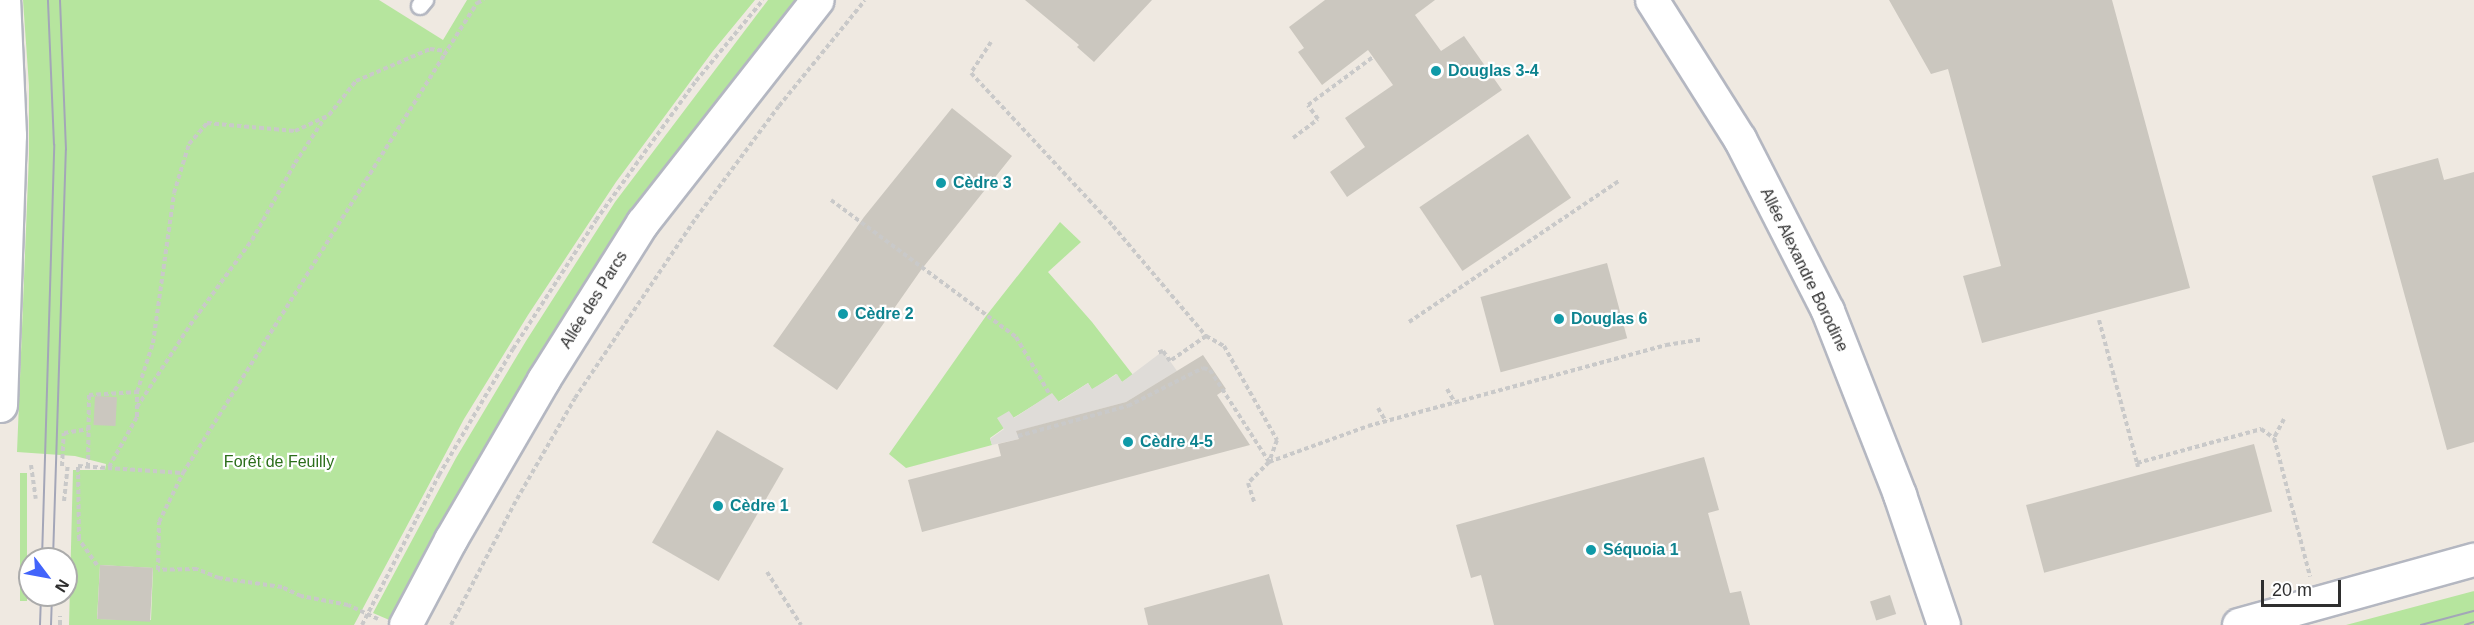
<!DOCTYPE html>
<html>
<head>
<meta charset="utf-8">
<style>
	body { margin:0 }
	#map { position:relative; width:2474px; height:625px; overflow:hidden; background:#efe9e1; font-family:Helvetica,sans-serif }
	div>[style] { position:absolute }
	.green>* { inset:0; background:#b6e59e; transform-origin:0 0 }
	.plaza>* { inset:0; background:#dfdcd8 }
	.building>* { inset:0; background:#cbc7bf; transform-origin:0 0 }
	.path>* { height:4px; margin-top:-2px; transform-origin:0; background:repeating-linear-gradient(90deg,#c9c9c9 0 4.5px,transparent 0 7.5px) }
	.roads { filter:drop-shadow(2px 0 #b4b7c1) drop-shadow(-2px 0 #b4b7c1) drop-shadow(0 2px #b4b7c1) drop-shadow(0 -2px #b4b7c1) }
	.lane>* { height:16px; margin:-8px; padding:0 8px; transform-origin:8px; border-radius:8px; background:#fff }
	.street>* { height:32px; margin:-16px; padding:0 16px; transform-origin:16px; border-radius:16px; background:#fff }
	.secondary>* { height:33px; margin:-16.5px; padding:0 16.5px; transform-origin:16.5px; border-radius:16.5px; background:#fff }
	.tram>* { height:1.5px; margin:-0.75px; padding:0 0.75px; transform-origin:0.75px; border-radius:0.75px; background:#a3a6b8 }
	.dots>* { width:16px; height:16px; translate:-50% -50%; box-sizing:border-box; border:3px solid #fff; border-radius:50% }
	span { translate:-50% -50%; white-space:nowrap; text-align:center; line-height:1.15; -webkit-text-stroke:4.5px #fff; paint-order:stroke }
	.culture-label { font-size:16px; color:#0d838f; font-weight:700 }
	.left { translate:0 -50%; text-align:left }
	.street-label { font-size:16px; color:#2e2e2e }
	.park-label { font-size:16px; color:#2c6e1b }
	.north { position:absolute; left:18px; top:547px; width:60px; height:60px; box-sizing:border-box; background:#fff; border:2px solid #ababab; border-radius:50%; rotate:122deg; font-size:16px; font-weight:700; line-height:24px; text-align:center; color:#2e2e2e }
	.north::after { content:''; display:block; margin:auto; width:21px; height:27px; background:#4264fb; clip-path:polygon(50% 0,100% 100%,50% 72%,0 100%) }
	.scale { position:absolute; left:2261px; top:580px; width:80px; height:27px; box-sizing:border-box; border:3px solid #2e2e2e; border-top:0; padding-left:8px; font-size:18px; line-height:21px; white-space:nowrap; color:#2e2e2e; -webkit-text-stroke:4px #fff; paint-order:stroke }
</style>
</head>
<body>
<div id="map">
	<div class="green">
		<div style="clip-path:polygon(evenodd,23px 0,379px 0,443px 40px,467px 0,755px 0,713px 51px,616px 182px,528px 315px,464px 419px,354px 625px,69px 625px,73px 470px,105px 470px,106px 464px,75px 456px,17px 452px,29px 155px,29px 86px,23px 0,100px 565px,153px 568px,151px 620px,97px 619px,100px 565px)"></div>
		<div style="clip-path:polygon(768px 0,800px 0,749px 61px,622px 235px,394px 622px,373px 613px,456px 458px,526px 341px,615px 202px)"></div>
		<div style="clip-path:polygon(1060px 222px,1081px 242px,1048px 272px,1092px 322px,1133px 375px,1122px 382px,1116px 374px,1092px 390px,1088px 383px,1058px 402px,1052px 394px,1013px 418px,1009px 412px,1004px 428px,990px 438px,992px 445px,906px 468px,889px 454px,986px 316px)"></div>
		<div style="left:20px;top:473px;width:7px;height:128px"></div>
		<div style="clip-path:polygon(2474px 590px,2474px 625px,2346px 625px,2474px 591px)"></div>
	</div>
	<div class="plaza">
		<div style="clip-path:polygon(1163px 351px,1177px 371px,1126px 402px,1017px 431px,1019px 439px,992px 445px,990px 439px,1004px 429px,997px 418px,1009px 411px,1014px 418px,1052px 393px,1059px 402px,1088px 383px,1092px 389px,1117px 374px,1122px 382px)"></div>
	</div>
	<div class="building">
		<div style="clip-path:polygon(1025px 0,1152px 0,1094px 62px,1077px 47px,1079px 45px)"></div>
		<div style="clip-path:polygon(1325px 0,1435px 0,1415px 15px,1441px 51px,1464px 36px,1502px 90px,1347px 197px,1330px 172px,1365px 147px,1345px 118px,1393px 85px,1368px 50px,1322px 85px,1298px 52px,1304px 48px,1289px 27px)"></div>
		<div style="clip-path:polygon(1889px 0,2112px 0,2190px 288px,1982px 343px,1963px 276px,2001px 266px,1948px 69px,1931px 74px)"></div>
		<div style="clip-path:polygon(952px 108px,1012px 156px,921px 270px,837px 390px,773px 346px,864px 217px)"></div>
		<div style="left:1528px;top:134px;width:77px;height:131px;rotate:56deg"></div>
		<div style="clip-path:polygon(2438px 158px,2444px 180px,2474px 172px,2474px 442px,2447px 450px,2372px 176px)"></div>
		<div style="left:1607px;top:263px;width:78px;height:131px;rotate:75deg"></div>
		<div style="clip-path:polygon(1203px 355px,1226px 389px,1217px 395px,1250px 445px,922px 532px,908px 480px,1001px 456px,998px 444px,1019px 439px,1016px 431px,1126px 402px)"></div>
		<div style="left:95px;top:396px;width:22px;height:29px;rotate:3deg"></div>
		<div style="left:717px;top:430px;width:77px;height:130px;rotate:30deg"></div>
		<div style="left:2254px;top:444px;width:70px;height:236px;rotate:75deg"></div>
		<div style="clip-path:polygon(1704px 457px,1719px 510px,1708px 513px,1730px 593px,1741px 591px,1750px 625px,1494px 625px,1481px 575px,1471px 578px,1456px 525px)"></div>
		<div style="left:100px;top:565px;width:53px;height:54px;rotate:3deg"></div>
		<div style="clip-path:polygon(1269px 574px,1283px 625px,1148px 625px,1144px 608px)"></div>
		<div style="left:1890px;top:595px;width:20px;height:21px;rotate:72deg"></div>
	</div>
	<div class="path">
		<div style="left:991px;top:42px;width:37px;rotate:123deg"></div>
		<div style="left:971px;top:73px;width:209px;rotate:47.1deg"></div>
		<div style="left:1113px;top:226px;width:144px;rotate:49.8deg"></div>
		<div style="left:1206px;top:336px;width:44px;rotate:145.2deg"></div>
		<div style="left:1170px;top:361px;width:12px;rotate:-125deg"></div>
		<div style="left:1163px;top:351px;width:6px;rotate:162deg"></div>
		<div style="left:1293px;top:138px;width:31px;rotate:-37deg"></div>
		<div style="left:1318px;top:119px;width:17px;rotate:-126deg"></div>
		<div style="left:1308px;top:105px;width:81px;rotate:-36.4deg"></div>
		<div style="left:831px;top:200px;width:230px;rotate:36.5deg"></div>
		<div style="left:1016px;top:337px;width:67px;rotate:59.6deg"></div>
		<div style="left:2099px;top:320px;width:148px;rotate:75.1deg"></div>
		<div style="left:1409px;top:322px;width:253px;rotate:-33.9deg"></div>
		<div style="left:1206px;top:336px;width:21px;rotate:29deg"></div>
		<div style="left:1224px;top:346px;width:108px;rotate:60.6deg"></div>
		<div style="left:1277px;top:440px;width:23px;rotate:110deg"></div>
		<div style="left:1269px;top:462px;width:30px;rotate:135deg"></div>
		<div style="left:1248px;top:483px;width:20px;rotate:72deg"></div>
		<div style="left:1447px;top:389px;width:16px;rotate:60deg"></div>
		<div style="left:137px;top:407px;width:98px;rotate:-57.1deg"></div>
		<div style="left:190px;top:325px;width:105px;rotate:-53.9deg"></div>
		<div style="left:252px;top:240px;width:88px;rotate:-60.8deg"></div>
		<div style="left:295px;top:163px;width:56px;rotate:-56.6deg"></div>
		<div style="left:1378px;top:408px;width:16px;rotate:60deg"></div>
		<div style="left:2284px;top:419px;width:21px;rotate:118deg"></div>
		<div style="left:2274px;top:438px;width:143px;rotate:75.4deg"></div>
		<div style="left:1018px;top:436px;width:114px;rotate:-15.3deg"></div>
		<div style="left:1128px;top:406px;width:84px;rotate:-26.9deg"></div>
		<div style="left:1203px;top:368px;width:7px;rotate:16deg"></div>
		<div style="left:1210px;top:370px;width:109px;rotate:57.3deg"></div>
		<div style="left:1269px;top:462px;width:105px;rotate:-20deg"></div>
		<div style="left:1368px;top:426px;width:309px;rotate:-15.2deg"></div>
		<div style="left:1666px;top:345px;width:37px;rotate:-9deg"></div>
		<div style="left:31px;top:465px;width:34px;rotate:82deg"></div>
		<div style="left:62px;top:466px;width:33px;rotate:-87deg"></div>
		<div style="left:64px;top:433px;width:24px;rotate:-9deg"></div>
		<div style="left:88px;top:467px;width:72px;rotate:-89.2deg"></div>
		<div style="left:89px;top:395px;width:48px;rotate:-3.6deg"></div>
		<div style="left:137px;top:392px;width:52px;rotate:-71.9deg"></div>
		<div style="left:153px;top:343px;width:151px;rotate:-82deg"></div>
		<div style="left:174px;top:193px;width:51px;rotate:-73deg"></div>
		<div style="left:189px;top:144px;width:28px;rotate:-49deg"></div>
		<div style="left:207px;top:123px;width:88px;rotate:5.2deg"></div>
		<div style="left:295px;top:131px;width:38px;rotate:-25deg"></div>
		<div style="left:329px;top:115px;width:43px;rotate:-51.5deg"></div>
		<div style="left:356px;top:81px;width:81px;rotate:-23.4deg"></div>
		<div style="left:430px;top:49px;width:16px;rotate:7deg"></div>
		<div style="left:109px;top:467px;width:57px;rotate:-60.8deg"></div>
		<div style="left:137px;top:417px;width:25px;rotate:-90deg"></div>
		<div style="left:2138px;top:467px;width:4px;rotate:-104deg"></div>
		<div style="left:2137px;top:463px;width:129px;rotate:-15.3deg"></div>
		<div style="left:2261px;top:429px;width:16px;rotate:35deg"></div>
		<div style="left:64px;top:501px;width:36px;rotate:-84deg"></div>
		<div style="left:97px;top:565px;width:32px;rotate:-125deg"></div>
		<div style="left:79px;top:539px;width:73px;rotate:-90.8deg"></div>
		<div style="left:78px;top:466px;width:105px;rotate:3.8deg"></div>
		<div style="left:767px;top:572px;width:63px;rotate:57.3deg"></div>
		<div style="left:378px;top:619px;width:33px;rotate:-155deg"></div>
		<div style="left:348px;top:605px;width:48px;rotate:-169.2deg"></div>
		<div style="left:301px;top:596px;width:21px;rotate:-155deg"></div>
		<div style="left:282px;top:587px;width:64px;rotate:-171.9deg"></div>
		<div style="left:219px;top:578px;width:24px;rotate:-158deg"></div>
		<div style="left:197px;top:569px;width:39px;rotate:179deg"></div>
		<div style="left:158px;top:570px;width:48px;rotate:-88.8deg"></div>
		<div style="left:159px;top:522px;width:55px;rotate:-63.9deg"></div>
		<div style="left:183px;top:473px;width:493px;rotate:-58deg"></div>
		<div style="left:444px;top:55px;width:62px;rotate:-57.6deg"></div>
		<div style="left:477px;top:3px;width:8px;rotate:-23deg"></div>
		<div style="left:60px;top:625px;width:9px;rotate:-90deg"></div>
		<div style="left:362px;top:625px;width:169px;rotate:-62.8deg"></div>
		<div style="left:439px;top:475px;width:146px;rotate:-59.6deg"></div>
		<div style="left:513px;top:349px;width:153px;rotate:-57.2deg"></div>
		<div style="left:596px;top:220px;width:171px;rotate:-54.3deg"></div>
		<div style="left:696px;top:81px;width:105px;rotate:-50.4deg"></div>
		<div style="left:451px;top:625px;width:142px;rotate:-62.4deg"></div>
		<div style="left:517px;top:499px;width:116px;rotate:-60.1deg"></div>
		<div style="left:575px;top:398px;width:217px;rotate:-56.1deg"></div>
		<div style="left:696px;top:218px;width:139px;rotate:-53.5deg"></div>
		<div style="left:779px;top:106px;width:136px;rotate:-50.9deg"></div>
	</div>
	<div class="roads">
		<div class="lane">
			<div style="left:420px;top:6px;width:8px;rotate:-50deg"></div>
		</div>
		<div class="street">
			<div style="left:1652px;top:0;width:165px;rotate:57.7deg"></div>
			<div style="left:1740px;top:139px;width:193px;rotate:62.9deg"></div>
			<div style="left:1828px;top:311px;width:198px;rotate:68.6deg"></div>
			<div style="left:1900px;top:495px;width:137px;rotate:71.3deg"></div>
			<div style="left:406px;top:625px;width:96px;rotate:-62.1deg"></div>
			<div style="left:451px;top:540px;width:185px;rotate:-59.8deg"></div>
			<div style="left:544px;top:380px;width:186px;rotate:-57.8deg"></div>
			<div style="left:643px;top:223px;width:283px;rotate:-51.9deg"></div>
			<div style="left:2239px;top:625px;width:244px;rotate:-15.5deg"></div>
		</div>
		<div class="secondary">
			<div style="left:0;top:405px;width:270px;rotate:-88.1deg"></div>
			<div style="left:9px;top:135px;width:135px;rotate:-92.5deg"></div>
		</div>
	</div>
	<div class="tram">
		<div style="left:42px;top:559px;width:414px;rotate:-88.3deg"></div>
		<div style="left:54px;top:145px;width:145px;rotate:-92.4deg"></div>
		<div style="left:53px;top:559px;width:409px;rotate:-88.2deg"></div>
		<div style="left:66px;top:150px;width:150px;rotate:-92.3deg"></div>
		<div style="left:40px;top:625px;width:30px;rotate:-88deg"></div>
		<div style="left:51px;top:625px;width:30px;rotate:-88deg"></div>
		<div style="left:2421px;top:625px;width:55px;rotate:-14.8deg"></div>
		<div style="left:2465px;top:625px;width:9px;rotate:-18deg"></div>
	</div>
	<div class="dots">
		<div style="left:1436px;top:71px;background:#0f9aa8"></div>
		<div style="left:941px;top:183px;background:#0f9aa8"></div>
		<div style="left:843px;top:314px;background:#0f9aa8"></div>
		<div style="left:1559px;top:319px;background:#0f9aa8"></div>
		<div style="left:1128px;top:442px;background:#0f9aa8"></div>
		<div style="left:718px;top:506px;background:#0f9aa8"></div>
		<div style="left:1591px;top:550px;background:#0f9aa8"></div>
	</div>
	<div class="culture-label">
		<span class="left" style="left:1448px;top:71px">Douglas 3-4</span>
		<span class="left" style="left:953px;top:183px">Cèdre 3</span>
		<span class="left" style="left:855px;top:314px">Cèdre 2</span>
		<span class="left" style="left:1571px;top:319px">Douglas 6</span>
		<span class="left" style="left:1140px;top:442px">Cèdre 4-5</span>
		<span class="left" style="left:730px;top:506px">Cèdre 1</span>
		<span class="left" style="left:1603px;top:550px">Séquoia 1</span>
	</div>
	<div class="street-label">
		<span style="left:1804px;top:270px;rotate:64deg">Allée Alexandre Borodine</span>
		<span style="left:594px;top:300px;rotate:-58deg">Allée des Parcs</span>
	</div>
	<div class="park-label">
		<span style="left:279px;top:462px">Forêt de Feuilly</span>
	</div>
	<div class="north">N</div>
	<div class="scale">20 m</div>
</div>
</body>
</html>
